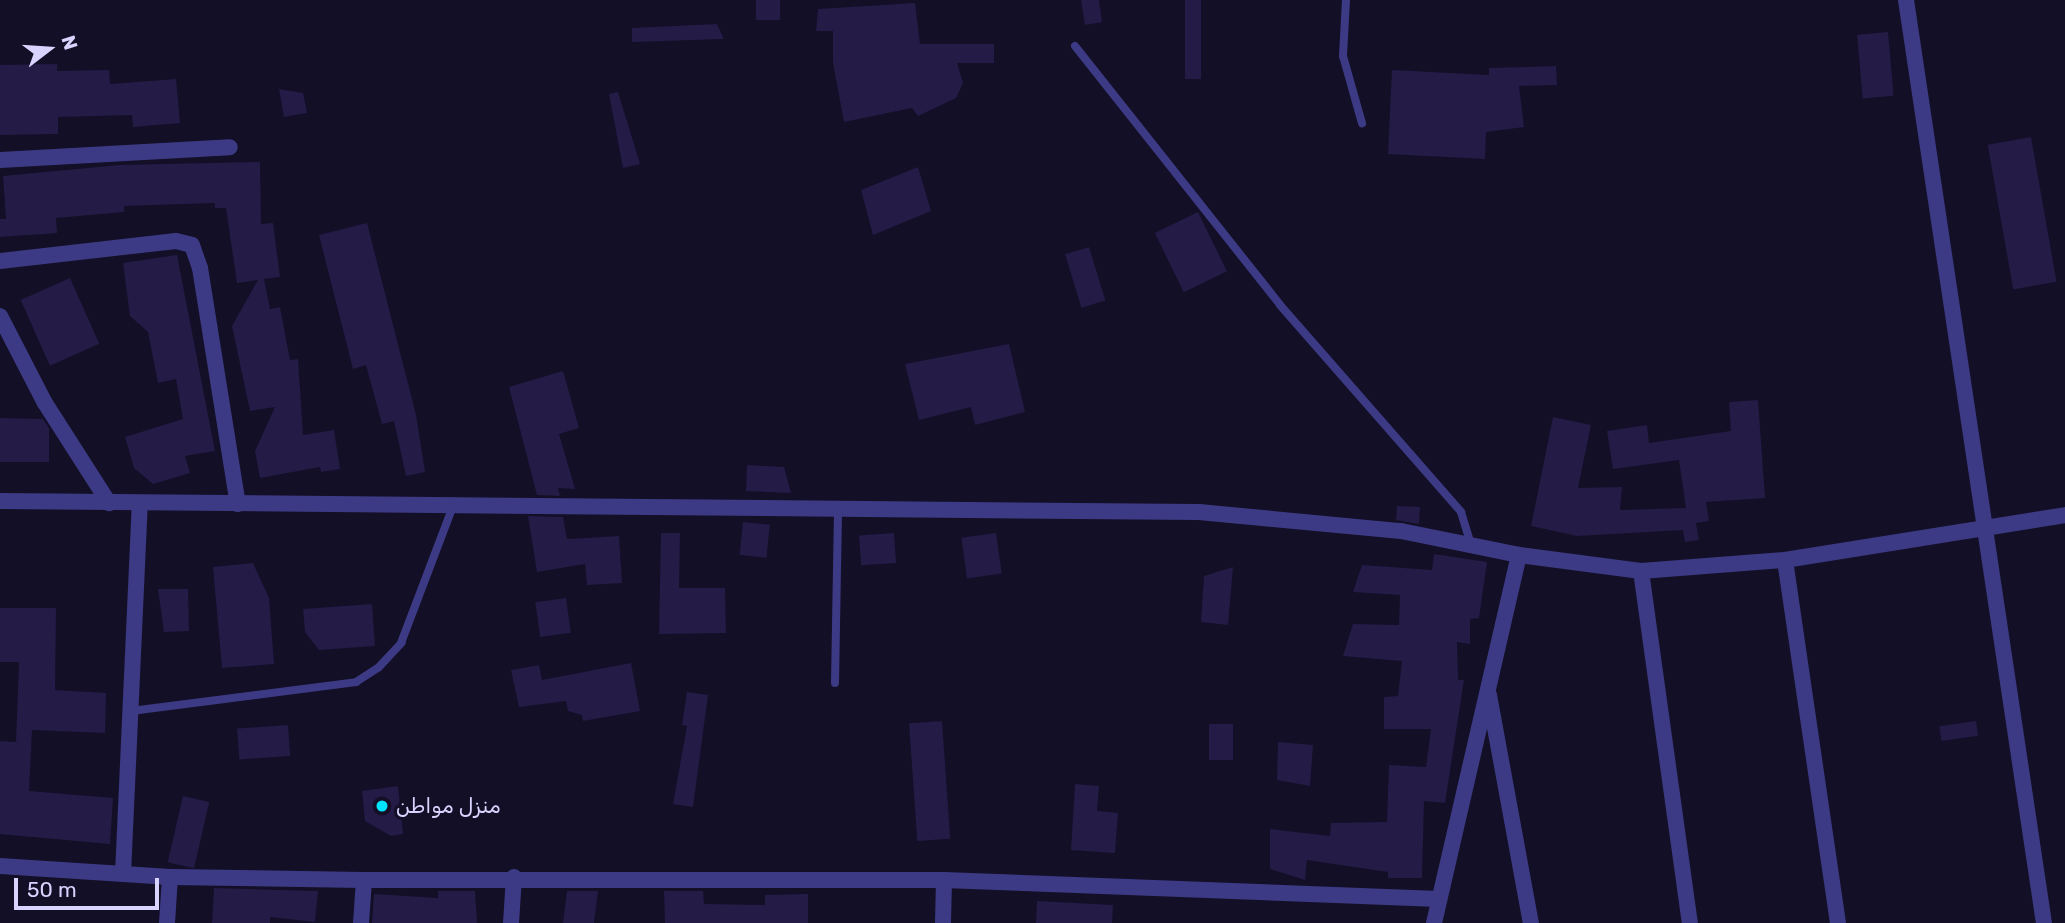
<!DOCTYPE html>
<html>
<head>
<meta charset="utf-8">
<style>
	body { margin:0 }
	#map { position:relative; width:2065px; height:923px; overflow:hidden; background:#130f26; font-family:Rubik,"Noto Sans Arabic",sans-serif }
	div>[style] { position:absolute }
	.building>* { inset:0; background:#241b47; transform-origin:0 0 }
	.service>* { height:8px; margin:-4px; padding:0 4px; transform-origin:4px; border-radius:4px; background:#3d3a85 }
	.minor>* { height:16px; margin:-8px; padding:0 8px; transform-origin:8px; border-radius:8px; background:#3d3a85 }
	.dots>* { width:19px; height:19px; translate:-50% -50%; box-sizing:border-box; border:4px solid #130f26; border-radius:50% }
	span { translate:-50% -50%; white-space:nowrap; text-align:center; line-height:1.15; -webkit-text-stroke:6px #130f26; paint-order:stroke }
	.poi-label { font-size:21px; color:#d9d4ff }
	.left { translate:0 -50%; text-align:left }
	.north { position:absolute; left:14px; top:14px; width:70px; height:70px; -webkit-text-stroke:5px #130f26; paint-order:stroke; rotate:73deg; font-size:19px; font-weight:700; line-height:28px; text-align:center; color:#d9d4ff }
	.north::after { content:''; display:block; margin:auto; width:24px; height:32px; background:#d9d4ff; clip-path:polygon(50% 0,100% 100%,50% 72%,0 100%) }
	.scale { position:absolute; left:14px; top:878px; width:145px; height:32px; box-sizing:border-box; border:4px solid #d9d4ff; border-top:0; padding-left:9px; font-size:21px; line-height:24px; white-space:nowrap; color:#d9d4ff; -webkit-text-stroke:5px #130f26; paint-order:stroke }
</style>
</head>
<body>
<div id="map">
	<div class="building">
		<div style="left:756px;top:0;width:24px;height:20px"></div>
		<div style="clip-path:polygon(1081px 0,1099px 0,1102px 22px,1085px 25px)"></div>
		<div style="left:1185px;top:0;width:16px;height:79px"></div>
		<div style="clip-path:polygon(915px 3px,920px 44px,994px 44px,994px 63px,957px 63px,963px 83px,956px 98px,918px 116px,912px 108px,844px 122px,833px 63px,833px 31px,816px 31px,818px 9px)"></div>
		<div style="clip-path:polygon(717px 24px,724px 39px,632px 42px,632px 28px)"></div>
		<div style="left:1888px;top:32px;width:64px;height:31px;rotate:85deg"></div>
		<div style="clip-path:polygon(57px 64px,57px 71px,109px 70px,110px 84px,176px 79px,180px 123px,133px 127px,132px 115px,58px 117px,58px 134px,0 135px,0 65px)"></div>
		<div style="clip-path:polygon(1556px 66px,1557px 85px,1519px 86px,1524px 127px,1486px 132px,1485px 159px,1388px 154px,1392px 70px,1489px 75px,1489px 68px)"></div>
		<div style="clip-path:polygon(279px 89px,303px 93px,307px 113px,284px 117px)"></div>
		<div style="clip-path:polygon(618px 92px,640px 164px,623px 168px,609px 94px)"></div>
		<div style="left:2031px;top:137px;width:147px;height:44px;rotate:80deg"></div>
		<div style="clip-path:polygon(260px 162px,261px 224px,273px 223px,280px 277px,264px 279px,270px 309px,280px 307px,290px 360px,298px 359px,303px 435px,334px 430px,340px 469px,321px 472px,320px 467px,260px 478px,255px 451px,275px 407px,250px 411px,232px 326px,258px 280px,237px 283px,226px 208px,215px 208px,215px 203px,124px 206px,124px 212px,56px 218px,57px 233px,0 237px,0 219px,6px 219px,3px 176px,120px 165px)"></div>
		<div style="clip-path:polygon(918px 167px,931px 211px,873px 235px,861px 190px)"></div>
		<div style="left:1198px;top:212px;width:66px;height:48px;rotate:64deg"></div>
		<div style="clip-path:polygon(367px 223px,416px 415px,425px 472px,406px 476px,394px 421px,382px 424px,366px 365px,353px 369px,319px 235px)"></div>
		<div style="left:1089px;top:247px;width:56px;height:25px;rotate:73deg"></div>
		<div style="clip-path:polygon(177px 255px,215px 451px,185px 456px,190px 473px,153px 484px,134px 468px,125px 437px,183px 419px,176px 379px,158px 383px,148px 332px,130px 316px,123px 263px)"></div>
		<div style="left:70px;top:278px;width:72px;height:54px;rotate:66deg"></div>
		<div style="clip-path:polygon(1009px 344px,1025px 412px,975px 425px,971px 407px,919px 420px,905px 364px)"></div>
		<div style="clip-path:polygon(563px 371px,579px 428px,559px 434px,575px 489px,558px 488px,560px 496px,537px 495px,509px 387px)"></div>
		<div style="clip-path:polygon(1758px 400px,1765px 498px,1706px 502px,1709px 521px,1696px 523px,1699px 540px,1685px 542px,1683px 530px,1577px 536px,1531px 526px,1553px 417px,1591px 425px,1578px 488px,1622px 487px,1620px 510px,1686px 508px,1679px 460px,1613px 469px,1607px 431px,1647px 425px,1649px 443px,1731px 431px,1729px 402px)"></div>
		<div style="clip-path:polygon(0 418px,43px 419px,49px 428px,49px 462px,0 462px)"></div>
		<div style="clip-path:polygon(747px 465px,784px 467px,791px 493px,746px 491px)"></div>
		<div style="clip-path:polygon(1397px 506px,1420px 507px,1419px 524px,1396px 520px)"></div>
		<div style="clip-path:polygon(528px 516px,563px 517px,567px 539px,619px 536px,622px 583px,587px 585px,585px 564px,537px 572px)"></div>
		<div style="left:743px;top:522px;width:27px;height:33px;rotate:6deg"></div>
		<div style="clip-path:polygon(661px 533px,680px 533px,679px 588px,725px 588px,726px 633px,659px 634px)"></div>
		<div style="left:894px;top:533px;width:30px;height:35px;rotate:86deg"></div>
		<div style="left:996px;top:533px;width:41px;height:35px;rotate:82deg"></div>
		<div style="clip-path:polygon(1434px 554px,1487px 562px,1479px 618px,1470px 619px,1470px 644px,1457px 642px,1458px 680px,1464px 680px,1445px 803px,1424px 801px,1422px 878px,1388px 878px,1388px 872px,1307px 860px,1305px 880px,1270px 869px,1270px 829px,1330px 836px,1331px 823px,1387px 822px,1389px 765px,1426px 767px,1431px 729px,1384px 729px,1384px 697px,1398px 696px,1402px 661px,1343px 656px,1353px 624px,1399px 625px,1400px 595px,1353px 592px,1362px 565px,1432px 570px)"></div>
		<div style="clip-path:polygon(253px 563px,269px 598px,274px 664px,222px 668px,213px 567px)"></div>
		<div style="clip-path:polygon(1233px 567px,1228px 625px,1201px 622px,1204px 576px)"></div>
		<div style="clip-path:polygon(158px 589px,188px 589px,189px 631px,164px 632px)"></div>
		<div style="left:566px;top:598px;width:35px;height:31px;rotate:82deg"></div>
		<div style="clip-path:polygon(372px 604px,375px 646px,319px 650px,305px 632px,303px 609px)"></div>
		<div style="clip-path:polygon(0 608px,56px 608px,55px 690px,106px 693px,105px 733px,32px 730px,29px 791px,113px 798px,110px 844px,0 834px,0 741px,16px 742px,19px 662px,0 662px)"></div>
		<div style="clip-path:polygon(631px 663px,640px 711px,583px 721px,582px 715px,568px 711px,566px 701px,519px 707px,511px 670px,539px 665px,542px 680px)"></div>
		<div style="clip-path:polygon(687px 692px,708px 695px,693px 807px,673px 804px,687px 726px,682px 725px)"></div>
		<div style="left:942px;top:721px;width:118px;height:33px;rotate:86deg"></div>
		<div style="left:1976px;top:721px;width:15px;height:37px;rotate:82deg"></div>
		<div style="left:1209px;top:724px;width:24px;height:36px"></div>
		<div style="left:288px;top:725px;width:31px;height:51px;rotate:86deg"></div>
		<div style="clip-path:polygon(1278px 742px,1313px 745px,1310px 786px,1277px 780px)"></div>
		<div style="clip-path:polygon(1075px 784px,1099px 786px,1097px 811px,1118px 813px,1115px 853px,1071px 850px)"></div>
		<div style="clip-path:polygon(398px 786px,403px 834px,391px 836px,365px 821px,362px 791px)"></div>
		<div style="left:183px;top:796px;width:27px;height:68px;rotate:13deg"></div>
		<div style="clip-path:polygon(214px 888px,318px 891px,315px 922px,270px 917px,270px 923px,212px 923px)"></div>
		<div style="clip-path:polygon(438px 891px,475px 891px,477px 923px,372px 923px,374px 894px,438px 898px)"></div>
		<div style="clip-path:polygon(567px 891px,598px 891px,594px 923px,563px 923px)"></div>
		<div style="clip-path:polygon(664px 891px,703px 891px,704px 904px,765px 905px,765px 895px,808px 894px,808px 923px,665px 923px)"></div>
		<div style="clip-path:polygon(1037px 901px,1113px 905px,1112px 923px,1036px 923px)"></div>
	</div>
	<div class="service">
		<div style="left:1346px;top:0;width:56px;rotate:93.1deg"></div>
		<div style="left:1343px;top:56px;width:70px;rotate:74.2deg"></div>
		<div style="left:1075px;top:46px;width:330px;rotate:51.6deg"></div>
		<div style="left:1280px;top:305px;width:275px;rotate:48.8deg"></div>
		<div style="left:1461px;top:512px;width:34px;rotate:73deg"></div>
		<div style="left:835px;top:683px;width:176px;rotate:-89deg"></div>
		<div style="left:131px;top:711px;width:227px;rotate:-7.3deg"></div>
		<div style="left:356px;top:682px;width:27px;rotate:-33deg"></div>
		<div style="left:379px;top:667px;width:33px;rotate:-47deg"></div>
		<div style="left:401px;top:643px;width:147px;rotate:-69.2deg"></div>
	</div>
	<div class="minor">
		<div style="left:1906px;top:0;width:933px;rotate:81.5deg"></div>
		<div style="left:0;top:160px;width:230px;rotate:-3.2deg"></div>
		<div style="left:0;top:261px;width:177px;rotate:-6.5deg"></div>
		<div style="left:176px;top:241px;width:16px;rotate:14deg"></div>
		<div style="left:192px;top:245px;width:24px;rotate:71deg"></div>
		<div style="left:200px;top:268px;width:239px;rotate:80.9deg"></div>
		<div style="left:0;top:316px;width:98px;rotate:62.7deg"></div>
		<div style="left:45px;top:403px;width:119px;rotate:57.4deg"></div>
		<div style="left:0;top:501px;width:1199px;rotate:0.53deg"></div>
		<div style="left:1199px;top:512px;width:203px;rotate:5.4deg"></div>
		<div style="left:1401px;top:531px;width:120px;rotate:11.5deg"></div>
		<div style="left:1519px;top:555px;width:123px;rotate:7.5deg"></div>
		<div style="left:1641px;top:571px;width:144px;rotate:-4.4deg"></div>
		<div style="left:1785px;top:560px;width:284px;rotate:-9.1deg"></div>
		<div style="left:1785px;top:560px;width:367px;rotate:81.7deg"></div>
		<div style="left:1641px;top:571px;width:355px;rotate:82.1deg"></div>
		<div style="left:1489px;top:695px;width:232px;rotate:79.6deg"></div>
		<div style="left:0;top:866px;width:170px;rotate:3.7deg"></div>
		<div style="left:170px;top:877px;width:194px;rotate:0.9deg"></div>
		<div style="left:364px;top:880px;width:580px"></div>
		<div style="left:944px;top:880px;width:495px;rotate:2.2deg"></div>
		<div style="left:123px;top:874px;width:371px;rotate:-87.4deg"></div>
		<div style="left:167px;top:923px;width:46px;rotate:-86.3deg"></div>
		<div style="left:361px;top:923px;width:43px;rotate:-86deg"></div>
		<div style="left:511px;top:923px;width:46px;rotate:-86.3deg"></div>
		<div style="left:943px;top:923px;width:43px;rotate:-88.7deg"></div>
		<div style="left:1434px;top:923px;width:378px;rotate:-77deg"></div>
	</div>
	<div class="dots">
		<div style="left:382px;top:806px;background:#00e5ff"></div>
	</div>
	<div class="poi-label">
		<span class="left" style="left:396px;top:806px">منزل مواطن</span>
	</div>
	<div class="north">N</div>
	<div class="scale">50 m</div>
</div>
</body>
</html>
